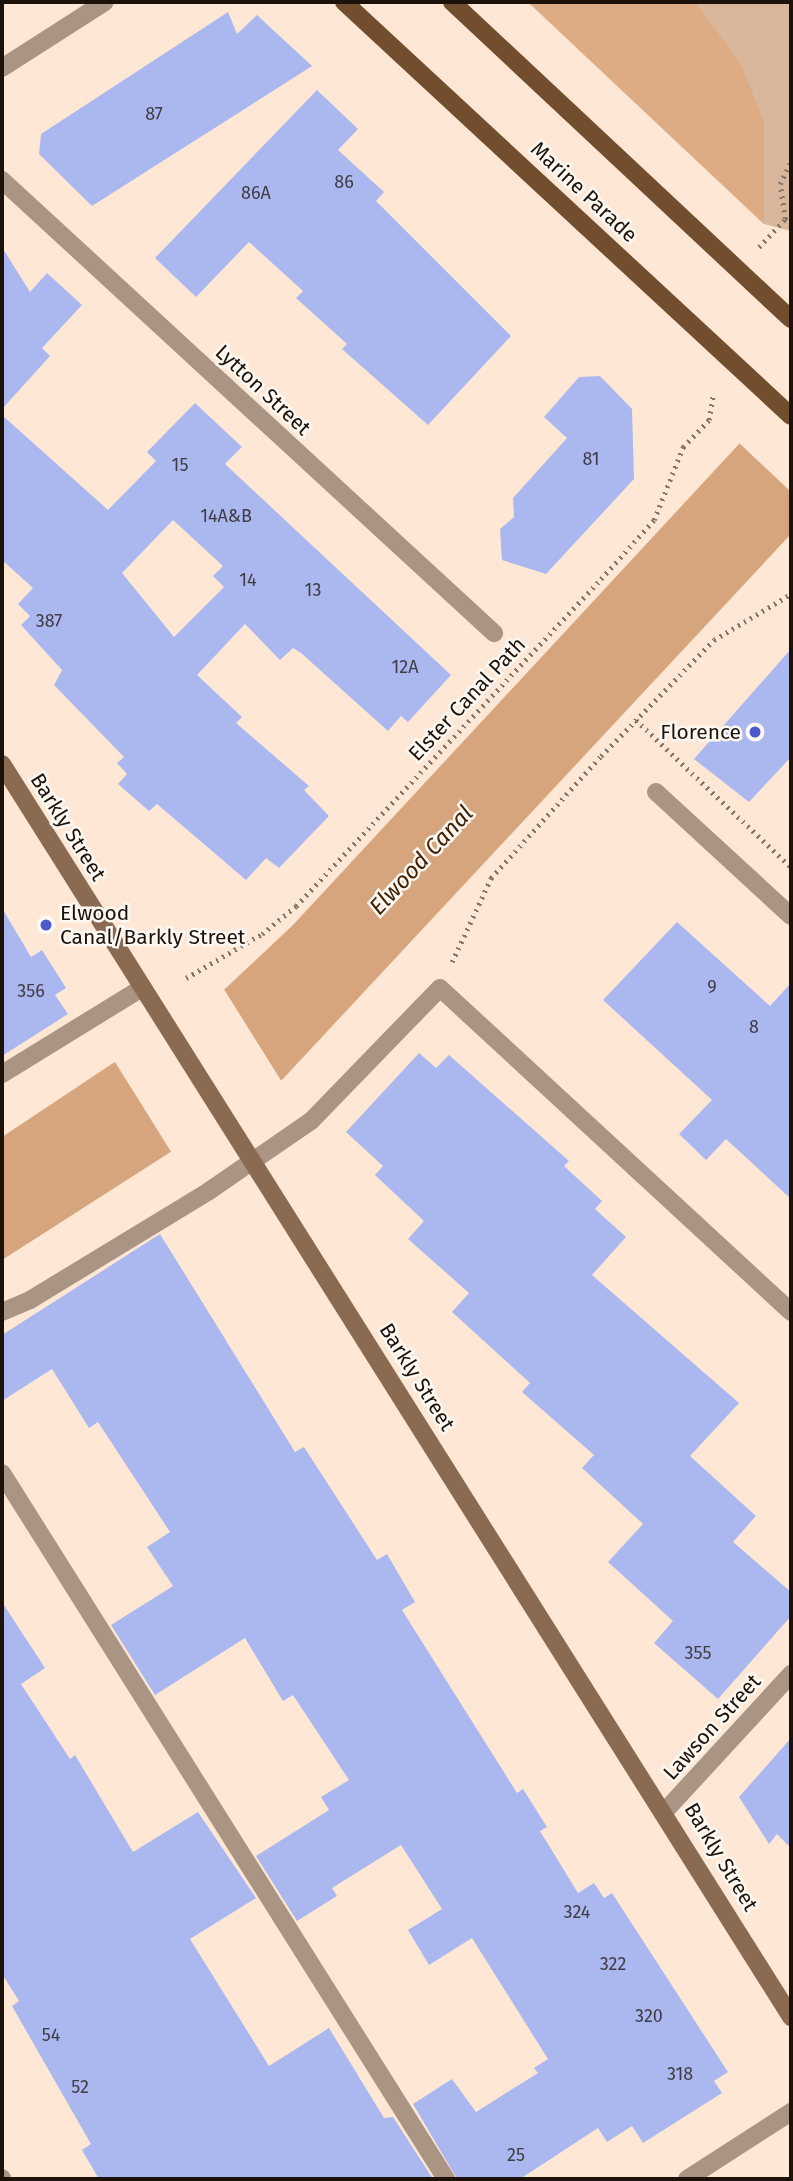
<!DOCTYPE html>
<html>
<head>
<meta charset="utf-8">
<style>
	body { margin:0 }
	#map { position:relative; width:793px; height:2181px; overflow:hidden; background:#ffe7d5; font-family:"Fira Sans",sans-serif }
	div>[style] { position:absolute }
	.green>* { inset:0; background:#d8b79d }
	.forest>* { inset:0; background:#ddac84 }
	.water>* { inset:0; background:#d6a57d }
	.pier>* { inset:0; background:#ffe7d5; transform-origin:0 0 }
	.building>* { inset:0; background:#abb8ef }
	.path>* { height:4.5px; margin-top:-2.25px; transform-origin:0; background:repeating-linear-gradient(90deg,#867669 0 2px,transparent 0 7px) }
	.lane>* { height:18px; margin:-9px; padding:0 9px; transform-origin:9px; border-radius:9px; background:#aa9584 }
	.street>* { height:18px; margin:-9px; padding:0 9px; transform-origin:9px; border-radius:9px; background:#aa9584 }
	.secondary>* { height:18px; margin:-9px; padding:0 9px; transform-origin:9px; border-radius:9px; background:#8a6b52 }
	.primary>* { height:18px; margin:-9px; padding:0 9px; transform-origin:9px; border-radius:9px; background:#724d2e }
	.dots>* { width:19px; height:19px; translate:-50% -50%; box-sizing:border-box; border:4px solid #fef8f3; border-radius:50% }
	span { translate:-50% -50%; white-space:nowrap; text-align:center; line-height:1.15; -webkit-text-stroke:5px #fef8f3; paint-order:stroke }
	.number-label { font-size:18px; color:#403c43 }
	.number-label span { -webkit-text-stroke-width:0 }
	.street-label { font-size:21px; color:#1c120a }
	.poi-label { font-size:21px; color:#1c120a }
	.right { translate:-100% -50%; text-align:right }
	.left { translate:0 -50%; text-align:left }
	.water-label { font-size:23px; color:#412101; font-style:italic }
	.frame { position:absolute; inset:0; border:4px solid #1c120a; pointer-events:none }
</style>
</head>
<body>
<div id="map">
	<div class="green">
		<div style="clip-path:polygon(528px 2px,791px 2px,791px 231px,764px 224px)"></div>
	</div>
	<div class="forest">
		<div style="clip-path:polygon(528px 2px,695px 2px,741px 64px,764px 122px,764px 224px)"></div>
	</div>
	<div class="water">
		<div style="clip-path:polygon(791px 388px,791px 534px,280px 1082px,2px 1260px,2px 1137px,226px 988px,293px 925px)"></div>
	</div>
	<div class="pier">
		<div style="clip-path:polygon(791px 385px,791px 492px,737px 441px)"></div>
		<div style="left:222px;top:986px;width:115px;height:131px;rotate:58deg"></div>
	</div>
	<div class="building">
		<div style="clip-path:polygon(228px 12px,237px 34px,257px 15px,312px 66px,92px 206px,39px 154px,41px 134px)"></div>
		<div style="clip-path:polygon(317px 90px,358px 129px,338px 150px,384px 192px,376px 201px,511px 336px,428px 425px,342px 349px,347px 344px,296px 298px,303px 291px,249px 242px,196px 297px,155px 258px)"></div>
		<div style="clip-path:polygon(2px 247px,30px 292px,47px 273px,82px 305px,42px 348px,50px 356px,2px 409px)"></div>
		<div style="clip-path:polygon(600px 376px,632px 409px,634px 479px,546px 574px,502px 560px,500px 529px,514px 517px,513px 498px,567px 438px,544px 417px,579px 377px)"></div>
		<div style="clip-path:polygon(evenodd,195px 403px,242px 447px,225px 464px,451px 675px,408px 722px,401px 716px,388px 731px,301px 653px,293px 648px,280px 660px,245px 624px,197px 675px,242px 717px,236px 723px,309px 786px,304px 790px,329px 816px,279px 868px,266px 858px,246px 880px,157px 804px,149px 811px,118px 784px,127px 774px,117px 763px,124px 757px,54px 685px,62px 670px,21px 625px,30px 616px,18px 604px,33px 588px,2px 560px,2px 415px,108px 510px,156px 461px,147px 452px,195px 403px,173px 520px,223px 566px,213px 576px,224px 587px,174px 637px,122px 573px,173px 520px)"></div>
		<div style="clip-path:polygon(791px 649px,791px 757px,749px 802px,694px 759px)"></div>
		<div style="clip-path:polygon(2px 908px,31px 957px,42px 950px,66px 988px,55px 995px,68px 1014px,2px 1056px)"></div>
		<div style="clip-path:polygon(677px 922px,770px 1006px,791px 983px,791px 1199px,726px 1139px,706px 1160px,679px 1134px,712px 1100px,603px 1000px)"></div>
		<div style="clip-path:polygon(419px 1053px,436px 1068px,449px 1055px,569px 1161px,564px 1166px,602px 1201px,595px 1209px,626px 1237px,592px 1275px,739px 1403px,690px 1456px,756px 1516px,733px 1542px,791px 1592px,791px 1616px,718px 1699px,654px 1643px,673px 1621px,608px 1562px,643px 1524px,582px 1468px,594px 1455px,522px 1392px,530px 1383px,452px 1312px,469px 1293px,408px 1239px,424px 1221px,375px 1175px,383px 1166px,346px 1132px)"></div>
		<div style="clip-path:polygon(160px 1234px,295px 1452px,304px 1447px,377px 1560px,387px 1554px,415px 1602px,402px 1610px,517px 1793px,523px 1789px,547px 1827px,540px 1831px,578px 1893px,594px 1883px,604px 1898px,612px 1893px,728px 2072px,714px 2081px,722px 2093px,643px 2143px,632px 2126px,607px 2142px,598px 2128px,520px 2179px,457px 2179px,413px 2104px,452px 2079px,476px 2112px,538px 2073px,534px 2068px,548px 2059px,472px 1938px,429px 1965px,408px 1930px,442px 1909px,401px 1845px,332px 1888px,337px 1896px,297px 1921px,256px 1856px,329px 1810px,321px 1797px,349px 1780px,293px 1695px,283px 1701px,245px 1638px,155px 1695px,111px 1625px,173px 1586px,147px 1547px,170px 1532px,98px 1422px,89px 1428px,52px 1369px,2px 1401px,2px 1335px)"></div>
		<div style="clip-path:polygon(2px 1602px,45px 1668px,21px 1684px,70px 1759px,75px 1755px,133px 1852px,198px 1812px,256px 1898px,190px 1939px,269px 2066px,329px 2028px,384px 2118px,393px 2117px,433px 2179px,99px 2179px,82px 2150px,91px 2144px,12px 2006px,19px 2001px,2px 1974px)"></div>
		<div style="clip-path:polygon(791px 1738px,791px 1848px,777px 1834px,769px 1844px,739px 1797px)"></div>
	</div>
	<div class="path">
		<div style="left:785px;top:219px;width:35px;rotate:-98deg"></div>
		<div style="left:780px;top:184px;width:25px;rotate:-64deg"></div>
		<div style="left:785px;top:219px;width:8px;rotate:45deg"></div>
		<div style="left:759px;top:247px;width:38px;rotate:-47deg"></div>
		<div style="left:636px;top:720px;width:214px;rotate:43.5deg"></div>
		<div style="left:452px;top:962px;width:93px;rotate:-65.1deg"></div>
		<div style="left:491px;top:878px;width:164px;rotate:-48deg"></div>
		<div style="left:601px;top:756px;width:162px;rotate:-45.8deg"></div>
		<div style="left:714px;top:640px;width:90px;rotate:-30.9deg"></div>
		<div style="left:186px;top:978px;width:88px;rotate:-30.1deg"></div>
		<div style="left:262px;top:934px;width:44px;rotate:-39.5deg"></div>
		<div style="left:296px;top:906px;width:447px;rotate:-47deg"></div>
		<div style="left:601px;top:579px;width:79px;rotate:-48.1deg"></div>
		<div style="left:654px;top:520px;width:79px;rotate:-68.3deg"></div>
		<div style="left:683px;top:447px;width:37px;rotate:-46deg"></div>
		<div style="left:709px;top:420px;width:25px;rotate:-81deg"></div>
	</div>
	<div class="lane">
		<div style="left:2px;top:1074px;width:164px;rotate:-31.6deg"></div>
		<div style="left:2px;top:1312px;width:30px;rotate:-23deg"></div>
		<div style="left:30px;top:1300px;width:210px;rotate:-31.3deg"></div>
		<div style="left:209px;top:1191px;width:124px;rotate:-34.5deg"></div>
		<div style="left:311px;top:1121px;width:185px;rotate:-45.9deg"></div>
		<div style="left:440px;top:988px;width:478px;rotate:42.7deg"></div>
		<div style="left:2px;top:1473px;width:834px;rotate:57.83deg"></div>
	</div>
	<div class="street">
		<div style="left:2px;top:68px;width:122px;rotate:-32.7deg"></div>
		<div style="left:2px;top:180px;width:669px;rotate:42.64deg"></div>
		<div style="left:656px;top:792px;width:183px;rotate:42.6deg"></div>
		<div style="left:666px;top:1810px;width:185px;rotate:-47.4deg"></div>
		<div style="left:2px;top:2178px;width:1px;rotate:90deg"></div>
		<div style="left:687px;top:2179px;width:124px;rotate:-32.8deg"></div>
	</div>
	<div class="secondary">
		<div style="left:2px;top:764px;width:1481px;rotate:57.8deg"></div>
	</div>
	<div class="primary">
		<div style="left:344px;top:2px;width:609px;rotate:42.81deg"></div>
		<div style="left:452px;top:2px;width:464px;rotate:43.1deg"></div>
	</div>
	<div class="dots">
		<div style="left:755px;top:732px;background:#4c58ce"></div>
		<div style="left:46px;top:925px;background:#4c58ce"></div>
	</div>
	<div class="number-label">
		<span style="left:154px;top:114px">87</span>
		<span style="left:344px;top:182px">86</span>
		<span style="left:256px;top:193px">86A</span>
		<span style="left:591px;top:459px">81</span>
		<span style="left:180px;top:465px">15</span>
		<span style="left:226px;top:516px">14A&amp;B</span>
		<span style="left:248px;top:580px">14</span>
		<span style="left:313px;top:590px">13</span>
		<span style="left:49px;top:621px">387</span>
		<span style="left:405px;top:667px">12A</span>
		<span style="left:712px;top:987px">9</span>
		<span style="left:31px;top:991px">356</span>
		<span style="left:754px;top:1027px">8</span>
		<span style="left:698px;top:1653px">355</span>
		<span style="left:577px;top:1912px">324</span>
		<span style="left:613px;top:1964px">322</span>
		<span style="left:649px;top:2016px">320</span>
		<span style="left:51px;top:2035px">54</span>
		<span style="left:680px;top:2074px">318</span>
		<span style="left:80px;top:2087px">52</span>
		<span style="left:516px;top:2155px">25</span>
	</div>
	<div class="street-label">
		<span style="left:584px;top:192px;rotate:43deg">Marine Parade</span>
		<span style="left:263px;top:390px;rotate:43deg">Lytton Street</span>
		<span style="left:467px;top:699px;rotate:-47deg">Elster Canal Path</span>
		<span style="left:68px;top:827px;rotate:58deg">Barkly Street</span>
		<span style="left:417px;top:1377px;rotate:58deg">Barkly Street</span>
		<span style="left:712px;top:1727px;rotate:-48deg">Lawson Street</span>
		<span style="left:721px;top:1857px;rotate:59deg">Barkly Street</span>
	</div>
	<div class="poi-label">
		<span class="right" style="left:741px;top:732px">Florence</span>
		<span class="left" style="left:60px;top:925px">Elwood<br>Canal/Barkly Street</span>
	</div>
	<div class="water-label">
		<span style="left:421px;top:860px;rotate:-47deg">Elwood Canal</span>
	</div>
	<div class="frame"></div>
</div>
</body>
</html>
